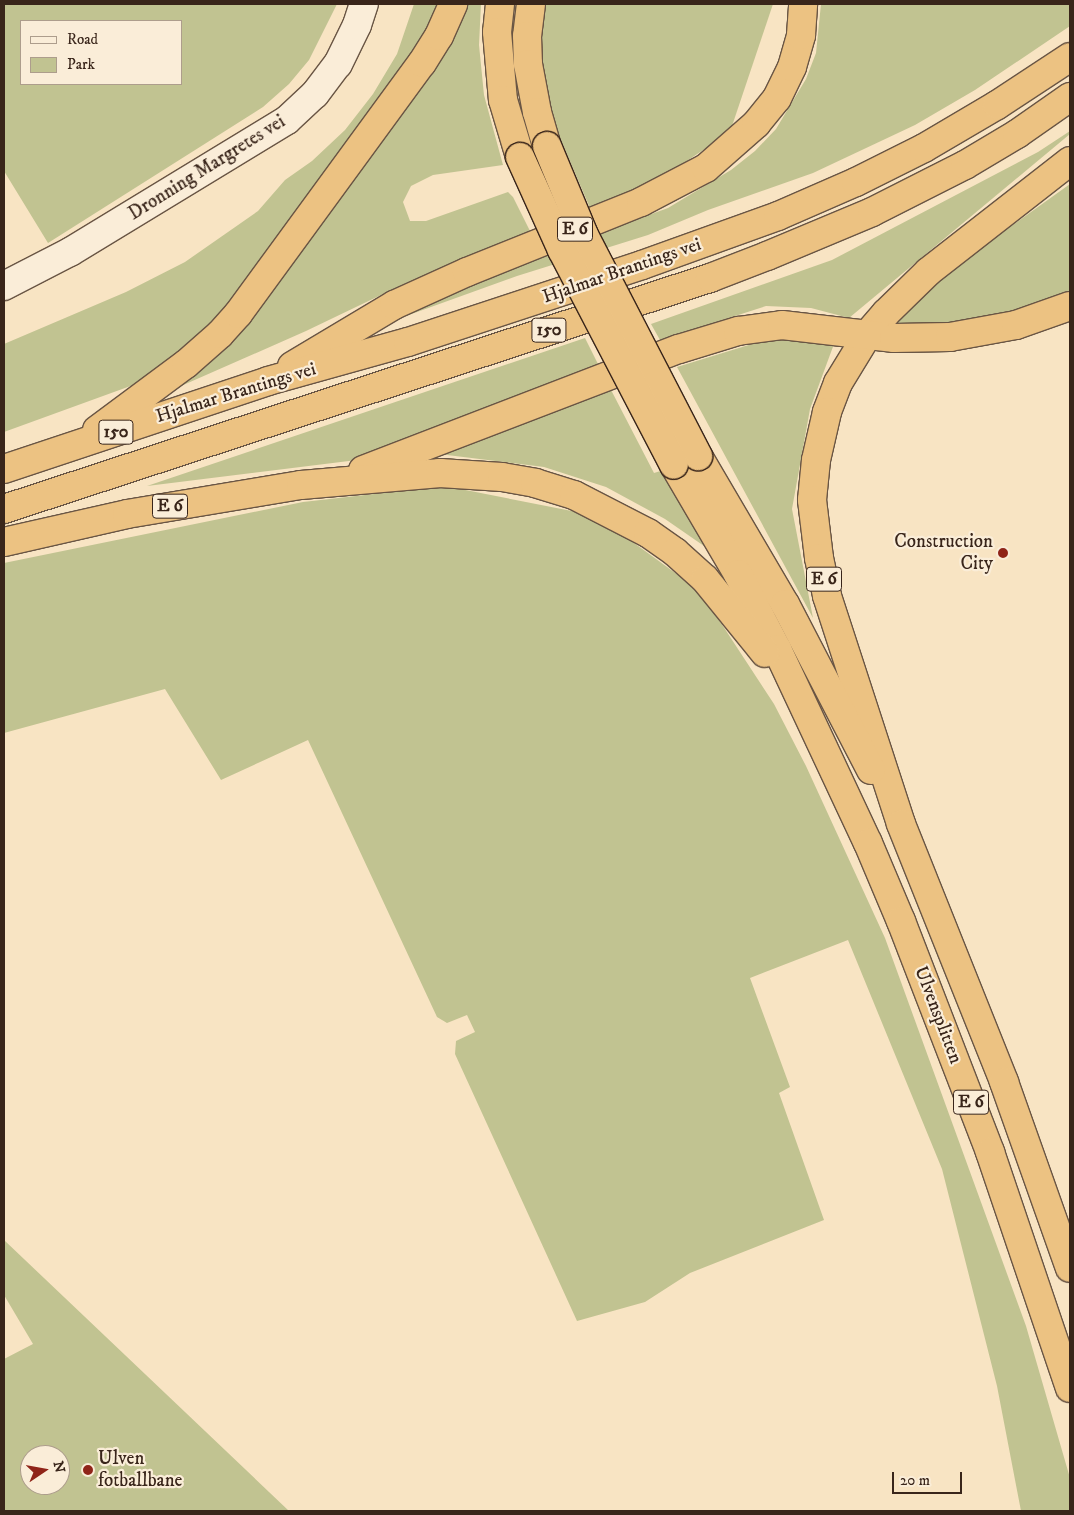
<!DOCTYPE html>
<html>
<head>
<meta charset="utf-8">
<style>
	body { margin:0 }
	#map { position:relative; width:1074px; height:1515px; overflow:hidden; background:#f8e4c3; font-family:"IM FELL DW Pica",serif }
	div>[style] { position:absolute }
	.green>* { inset:0; background:#c1c391 }
	.roads { filter:drop-shadow(1px 0 #695544) drop-shadow(-1px 0 #695544) drop-shadow(0 1px #695544) drop-shadow(0 -1px #695544) }
	.minor>* { height:28px; margin:-14px; padding:0 14px; transform-origin:14px; border-radius:14px; background:#faedd8 }
	.highway>* { height:28px; margin:-14px; padding:0 14px; transform-origin:14px; border-radius:14px; background:#ecc282 }
	.bridges { filter:drop-shadow(1px 0 #39251a) drop-shadow(-1px 0 #39251a) drop-shadow(0 1px #39251a) drop-shadow(0 -1px #39251a) }
	.highway-bridge>* { height:28px; margin:-14px; padding:0 14px; transform-origin:14px; border-radius:14px; background:#ecc282 }
	.dots>* { width:14px; height:14px; translate:-50% -50%; box-sizing:border-box; border:2px solid #faedd8; border-radius:50% }
	span { translate:-50% -50%; white-space:nowrap; text-align:center; line-height:1.15; -webkit-text-stroke:4.5px #faedd8; paint-order:stroke }
	.shield-label span { padding:1px 4px; background:#faedd8; border:1px solid; border-radius:4px; -webkit-text-stroke-width:0 }
	.shield-label { font-size:18px; color:#39251a; font-weight:700 }
	.street-label { font-size:19px; color:#39251a }
	.poi-label { font-size:19px; color:#39251a }
	.right { translate:-100% -50%; text-align:right }
	.left { translate:0 -50%; text-align:left }
	.frame { position:absolute; inset:0; border:5px solid #39251a; pointer-events:none }
	.legend { position:absolute; left:20px; top:20px; width:162px; height:65px; box-sizing:border-box; background:#faedd8; border:1px solid #ad9d8c; margin:0; padding:6px 9px; list-style:none; font-size:15px; color:#39251a }
	.legend li { display:flex; align-items:center; gap:10px; height:25px }
	.legend b { width:25px; border:1px solid #ad9d8c }
	.north { position:absolute; left:20px; top:1445px; width:50px; height:50px; box-sizing:border-box; background:#faedd8; border:1px solid #ad9d8c; border-radius:50%; rotate:78deg; font-size:14px; font-weight:700; line-height:20px; text-align:center; color:#39251a }
	.north::after { content:''; display:block; margin:auto; width:18px; height:22px; background:#8f2418; clip-path:polygon(50% 0,100% 100%,50% 72%,0 100%) }
	.scale { position:absolute; left:892px; top:1472px; width:70px; height:22px; box-sizing:border-box; border:2px solid #39251a; border-top:0; padding-left:6px; font-size:15px; line-height:18px; white-space:nowrap; color:#39251a; -webkit-text-stroke:4px #faedd8; paint-order:stroke }
</style>
</head>
<body>
<div id="map">
	<div class="green">
		<div style="clip-path:polygon(evenodd,4px 4px,337px 4px,309px 60px,289px 84px,263px 107px,48px 243px,4px 171px,4px 4px,181px 21px,181px 84px,21px 84px,21px 21px,181px 21px)"></div>
		<div style="clip-path:polygon(414px 4px,441px 4px,426px 36px,223px 315px,162px 369px,136px 384px,4px 432px,4px 344px,126px 292px,185px 262px,258px 211px,285px 180px,312px 161px,345px 130px,373px 94px,397px 54px)"></div>
		<div style="clip-path:polygon(462px 4px,481px 4px,479px 45px,484px 95px,503px 165px,433px 175px,411px 186px,403px 202px,410px 221px,426px 221px,508px 192px,513px 197px,531px 233px,406px 283px,306px 331px,181px 386px,179px 381px)"></div>
		<div style="clip-path:polygon(543px 4px,773px 4px,732px 126px,709px 146px,678px 167px,645px 185px,590px 208px,551px 117px,543px 83px,540px 40px)"></div>
		<div style="clip-path:polygon(821px 4px,1070px 4px,1070px 26px,975px 90px,915px 125px,813px 173px,708px 210px,648px 235px,517px 276px,406px 316px,404px 311px,516px 263px,668px 208px,731px 170px,755px 151px,776px 129px,806px 79px,816px 53px)"></div>
		<div style="clip-path:polygon(1070px 131px,1070px 134px,849px 318px,811px 308px,766px 306px,660px 340px,651px 324px,832px 260px,1038px 152px)"></div>
		<div style="clip-path:polygon(1070px 184px,1070px 296px,1035px 308px,970px 323px,897px 326px,896px 323px,900px 315px,954px 267px)"></div>
		<div style="clip-path:polygon(585px 338px,598px 364px,357px 460px,147px 486px)"></div>
		<div style="clip-path:polygon(797px 338px,834px 344px,810px 409px,792px 509px,813px 618px,677px 367px,752px 344px)"></div>
		<div style="clip-path:polygon(610px 388px,654px 473px,667px 469px,717px 555px,665px 519px,606px 487px,544px 467px,439px 454px)"></div>
		<div style="clip-path:polygon(445px 486px,597px 516px,700px 591px,774px 704px,806px 766px,885px 938px,1026px 1326px,1070px 1478px,1070px 1511px,1021px 1511px,997px 1386px,942px 1169px,848px 940px,750px 978px,790px 1087px,779px 1093px,824px 1220px,690px 1273px,645px 1302px,577px 1321px,455px 1054px,456px 1041px,475px 1032px,467px 1015px,447px 1023px,437px 1017px,308px 740px,221px 780px,165px 689px,4px 733px,4px 563px,303px 502px)"></div>
		<div style="clip-path:polygon(evenodd,4px 1240px,289px 1511px,4px 1511px,4px 1359px,33px 1344px,4px 1295px,4px 1240px,30px 1455px,60px 1455px,60px 1485px,30px 1485px,30px 1455px)"></div>
	</div>
	<div class="roads">
		<div class="minor">
			<div style="left:4px;top:286px;width:74px;rotate:-27.3deg"></div>
			<div style="left:70px;top:252px;width:254px;rotate:-31.3deg"></div>
			<div style="left:287px;top:120px;width:38px;rotate:-43deg"></div>
			<div style="left:315px;top:94px;width:38px;rotate:-53deg"></div>
			<div style="left:338px;top:64px;width:43px;rotate:-64deg"></div>
			<div style="left:357px;top:25px;width:22px;rotate:-72deg"></div>
		</div>
		<div class="highway">
			<div style="left:500px;top:4px;width:28px;rotate:96deg"></div>
			<div style="left:497px;top:32px;width:68px;rotate:85deg"></div>
			<div style="left:503px;top:100px;width:59px;rotate:73.4deg"></div>
			<div style="left:531px;top:4px;width:32px;rotate:97deg"></div>
			<div style="left:527px;top:36px;width:28px;rotate:88deg"></div>
			<div style="left:528px;top:64px;width:49px;rotate:79.4deg"></div>
			<div style="left:537px;top:112px;width:35px;rotate:74deg"></div>
			<div style="left:1070px;top:161px;width:180px;rotate:142deg"></div>
			<div style="left:928px;top:272px;width:59px;rotate:135.7deg"></div>
			<div style="left:886px;top:313px;width:28px;rotate:131deg"></div>
			<div style="left:868px;top:334px;width:57px;rotate:121.5deg"></div>
			<div style="left:838px;top:383px;width:31px;rotate:111deg"></div>
			<div style="left:827px;top:412px;width:49px;rotate:102.9deg"></div>
			<div style="left:816px;top:460px;width:40px;rotate:95.7deg"></div>
			<div style="left:812px;top:500px;width:58px;rotate:83.1deg"></div>
			<div style="left:819px;top:558px;width:39px;rotate:78deg"></div>
			<div style="left:827px;top:596px;width:240px;rotate:72deg"></div>
			<div style="left:901px;top:824px;width:278px;rotate:68.2deg"></div>
			<div style="left:1004px;top:1082px;width:197px;rotate:70.5deg"></div>
			<div style="left:292px;top:366px;width:119px;rotate:-30.9deg"></div>
			<div style="left:394px;top:305px;width:80px;rotate:-24.3deg"></div>
			<div style="left:467px;top:272px;width:188px;rotate:-21.9deg"></div>
			<div style="left:641px;top:202px;width:73px;rotate:-27.6deg"></div>
			<div style="left:706px;top:168px;width:67px;rotate:-41.3deg"></div>
			<div style="left:756px;top:124px;width:33px;rotate:-51deg"></div>
			<div style="left:777px;top:98px;width:34px;rotate:-64deg"></div>
			<div style="left:792px;top:67px;width:33px;rotate:-74deg"></div>
			<div style="left:801px;top:35px;width:31px;rotate:-86deg"></div>
			<div style="left:97px;top:430px;width:111px;rotate:-36.6deg"></div>
			<div style="left:186px;top:364px;width:45px;rotate:-41.4deg"></div>
			<div style="left:220px;top:334px;width:27px;rotate:-48deg"></div>
			<div style="left:238px;top:314px;width:311px;rotate:-53.8deg"></div>
			<div style="left:422px;top:63px;width:32px;rotate:-58deg"></div>
			<div style="left:439px;top:36px;width:35px;rotate:-66deg"></div>
			<div style="left:698px;top:456px;width:172px;rotate:59.6deg"></div>
			<div style="left:785px;top:604px;width:187px;rotate:62.6deg"></div>
			<div style="left:674px;top:465px;width:126px;rotate:59.6deg"></div>
			<div style="left:738px;top:574px;width:85px;rotate:62.5deg"></div>
			<div style="left:777px;top:649px;width:214px;rotate:64.9deg"></div>
			<div style="left:868px;top:843px;width:85px;rotate:67.1deg"></div>
			<div style="left:901px;top:921px;width:248px;rotate:68.9deg"></div>
			<div style="left:990px;top:1152px;width:249px;rotate:71.3deg"></div>
			<div style="left:4px;top:469px;width:278px;rotate:-18.4deg"></div>
			<div style="left:268px;top:381px;width:145px;rotate:-15.6deg"></div>
			<div style="left:408px;top:342px;width:246px;rotate:-18.2deg"></div>
			<div style="left:642px;top:265px;width:145px;rotate:-19.8deg"></div>
			<div style="left:778px;top:216px;width:85px;rotate:-23.6deg"></div>
			<div style="left:856px;top:182px;width:76px;rotate:-26.6deg"></div>
			<div style="left:924px;top:148px;width:85px;rotate:-30.5deg"></div>
			<div style="left:997px;top:105px;width:87px;rotate:-33.3deg"></div>
			<div style="left:363px;top:470px;width:338px;rotate:-21deg"></div>
			<div style="left:679px;top:349px;width:62px;rotate:-17deg"></div>
			<div style="left:738px;top:331px;width:44px;rotate:-7.8deg"></div>
			<div style="left:782px;top:325px;width:113px;rotate:6.6deg"></div>
			<div style="left:894px;top:338px;width:56px;rotate:-1deg"></div>
			<div style="left:950px;top:337px;width:67px;rotate:-10.3deg"></div>
			<div style="left:1016px;top:325px;width:57px;rotate:-19.4deg"></div>
			<div style="left:4px;top:509px;width:743px;rotate:-18.12deg"></div>
			<div style="left:710px;top:278px;width:61px;rotate:-21.1deg"></div>
			<div style="left:767px;top:256px;width:114px;rotate:-22.7deg"></div>
			<div style="left:872px;top:212px;width:104px;rotate:-26.8deg"></div>
			<div style="left:965px;top:165px;width:61px;rotate:-30.8deg"></div>
			<div style="left:1017px;top:134px;width:65px;rotate:-34.9deg"></div>
			<div style="left:4px;top:542px;width:126px;rotate:-12.8deg"></div>
			<div style="left:127px;top:514px;width:176px;rotate:-9.5deg"></div>
			<div style="left:301px;top:485px;width:140px;rotate:-4.9deg"></div>
			<div style="left:440px;top:473px;width:62px;rotate:3.7deg"></div>
			<div style="left:502px;top:477px;width:34px;rotate:10deg"></div>
			<div style="left:535px;top:483px;width:41px;rotate:17.1deg"></div>
			<div style="left:574px;top:495px;width:83px;rotate:27.2deg"></div>
			<div style="left:648px;top:533px;width:33px;rotate:35deg"></div>
			<div style="left:675px;top:552px;width:40px;rotate:42deg"></div>
			<div style="left:705px;top:579px;width:95px;rotate:51deg"></div>
		</div>
	</div>
	<div class="bridges">
		<div class="highway-bridge">
			<div style="left:547px;top:146px;width:96px;rotate:67.4deg"></div>
			<div style="left:584px;top:235px;width:249px;rotate:62.7deg"></div>
			<div style="left:520px;top:157px;width:102px;rotate:65.7deg"></div>
			<div style="left:562px;top:250px;width:242px;rotate:62.5deg"></div>
		</div>
	</div>
	<div class="dots">
		<div style="left:1003px;top:553px;background:#8f2418"></div>
		<div style="left:88px;top:1470px;background:#8f2418"></div>
	</div>
	<div class="shield-label">
		<span style="left:575px;top:229px">E 6</span>
		<span style="left:549px;top:330px">150</span>
		<span style="left:116px;top:432px">150</span>
		<span style="left:170px;top:506px">E 6</span>
		<span style="left:824px;top:579px">E 6</span>
		<span style="left:971px;top:1102px">E 6</span>
	</div>
	<div class="street-label">
		<span style="left:207px;top:168px;rotate:-32deg">Dronning Margretes vei</span>
		<span style="left:622px;top:271px;rotate:-19deg">Hjalmar Brantings vei</span>
		<span style="left:236px;top:393px;rotate:-17deg">Hjalmar Brantings vei</span>
		<span style="left:938px;top:1015px;rotate:69deg">Ulvensplitten</span>
	</div>
	<div class="poi-label">
		<span class="right" style="left:993px;top:553px">Construction<br>City</span>
		<span class="left" style="left:98px;top:1470px">Ulven<br>fotballbane</span>
	</div>
	<div class="frame"></div>
	<ul class="legend">
	<li><b style="height:6px;background:#faedd8"></b>Road</li>
	<li><b style="height:14px;background:#c1c391"></b>Park</li>
	</ul>
	<div class="north">N</div>
	<div class="scale">20 m</div>
</div>
</body>
</html>
